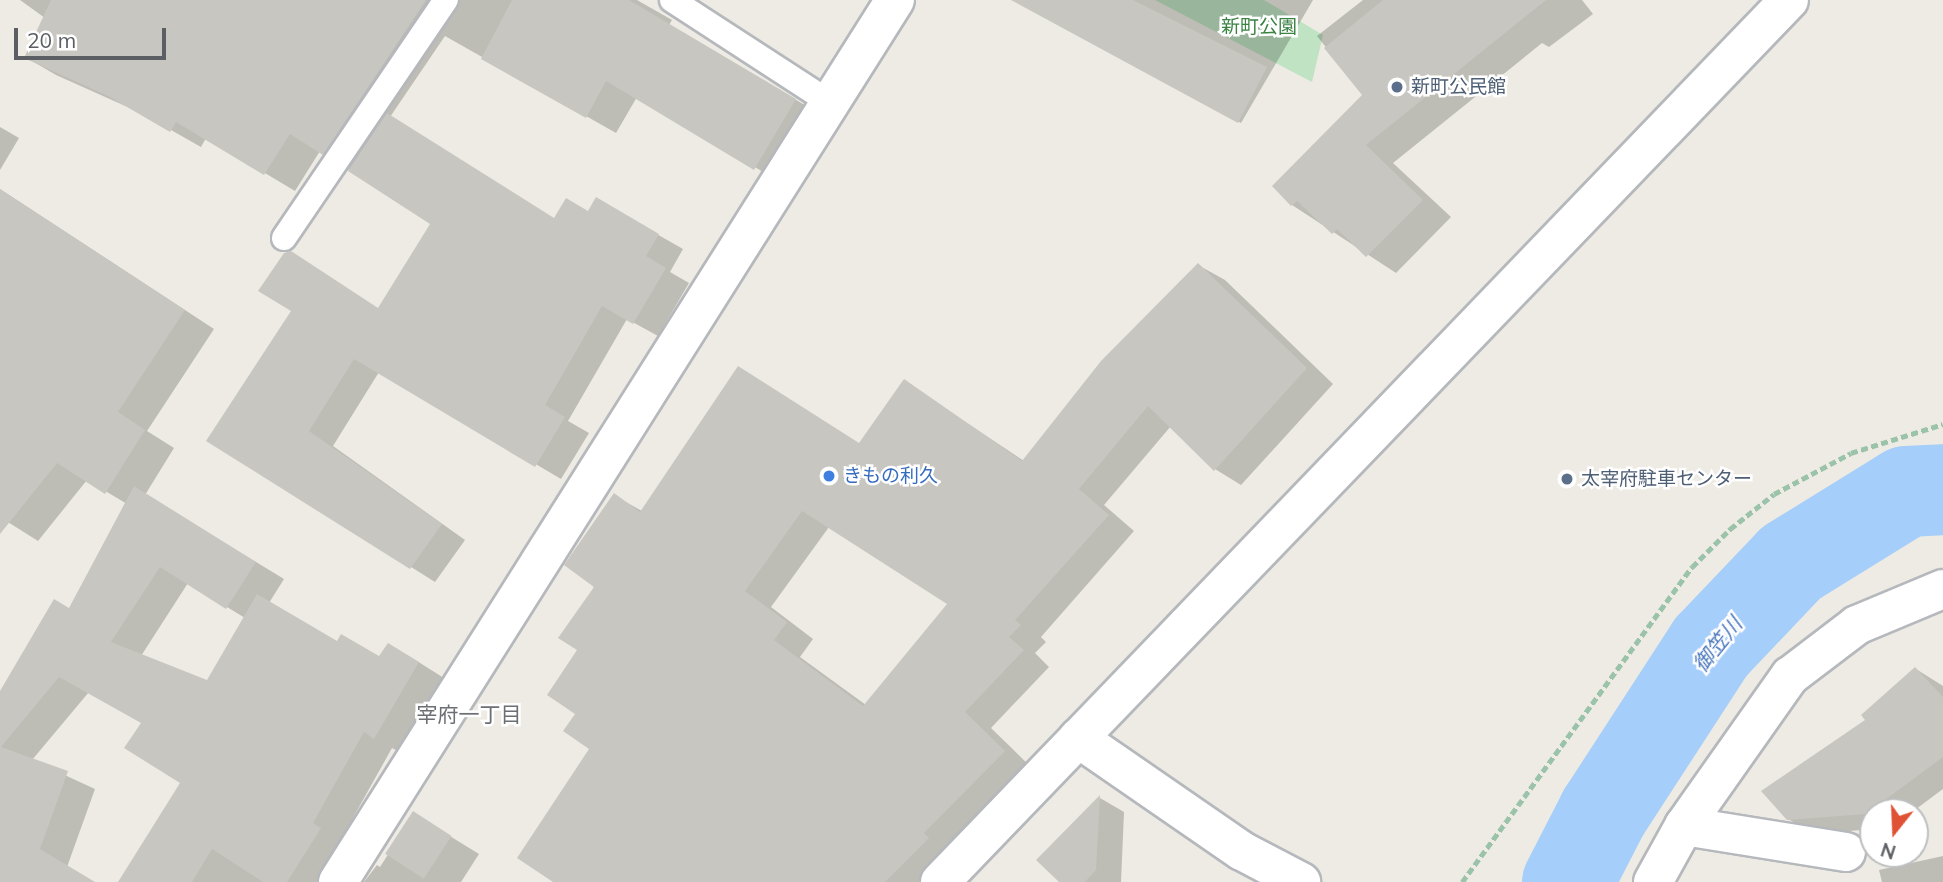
<!DOCTYPE html>
<html>
<head>
<meta charset="utf-8">
<style>
	body { margin:0 }
	#map { position:relative; width:1943px; height:882px; overflow:hidden; background:#edebe3; font-family:Mulish,"Noto Sans JP",sans-serif }
	div>[style] { position:absolute }
	.green>* { inset:0; background:#c0e3c3 }
	.shadow>* { inset:0; background:#0003 }
	.river>* { height:91px; margin:-45.5px; padding:0 45.5px; transform-origin:45.5px; border-radius:45.5px; background:#a5cefa }
	.building>* { inset:0; background:#c8c6c0; transform-origin:0 0 }
	.path>* { height:4.5px; margin-top:-2.25px; transform-origin:0; background:repeating-linear-gradient(90deg,#9ac3a9 0 7px,transparent 0 10.5px) }
	.roads { filter:drop-shadow(2px 0 #b5b8bc) drop-shadow(-2px 0 #b5b8bc) drop-shadow(0 2px #b5b8bc) drop-shadow(0 -2px #b5b8bc) }
	.service>* { height:24px; margin:-12px; padding:0 12px; transform-origin:12px; border-radius:12px; background:#fff }
	.minor>* { height:38px; margin:-19px; padding:0 19px; transform-origin:19px; border-radius:19px; background:#fff }
	.tertiary>* { height:38px; margin:-19px; padding:0 19px; transform-origin:19px; border-radius:19px; background:#fff }
	.dots>* { width:19px; height:19px; translate:-50% -50%; box-sizing:border-box; border:4px solid #fff; border-radius:50% }
	span { translate:-50% -50%; white-space:nowrap; text-align:center; line-height:1.15; -webkit-text-stroke:5px #fff; paint-order:stroke }
	.park-label { font-size:19px; color:#3a8343 }
	.service-label { font-size:19px; color:#4e5e75 }
	.left { translate:0 -50%; text-align:left }
	.shop-label { font-size:19px; color:#366cbe }
	.water-label { font-size:21px; color:#4a77bc; font-style:italic }
	.neighbourhood-label { font-size:21px; color:#6c6f74 }
	.north { position:absolute; left:1859px; top:798px; width:70px; height:70px; box-sizing:border-box; background:#fff; border:2px solid #bdbfc0; border-radius:50%; rotate:198deg; font-size:19px; font-weight:700; line-height:28px; text-align:center; color:#5b5e62 }
	.north::after { content:''; display:block; margin:auto; width:24px; height:32px; background:#df5236; clip-path:polygon(50% 0,100% 100%,50% 72%,0 100%) }
	.scale { position:absolute; left:14px; top:28px; width:152px; height:32px; box-sizing:border-box; border:4px solid #5b5e62; border-top:0; padding-left:9px; font-size:21px; line-height:24px; white-space:nowrap; color:#5b5e62; -webkit-text-stroke:5px #fff; paint-order:stroke }
</style>
</head>
<body>
<div id="map">
	<div class="green">
		<div style="clip-path:polygon(1155px 0,1264px 0,1323px 35px,1312px 82px)"></div>
	</div>
	<div class="shadow">
		<div style="clip-path:polygon(20px 0,637px 0,672px 20px,669px 25px,825px 117px,785px 185px,637px 97px,616px 133px,445px 36px,390px 117px,555px 220px,589px 213px,597px 200px,683px 249px,670px 272px,689px 283px,658px 336px,627px 319px,568px 421px,589px 433px,561px 479px,379px 372px,333px 446px,465px 540px,435px 582px,209px 440px,379px 309px,433px 224px,320px 151px,295px 191px,206px 138px,201px 147px,141px 113px,56px 75px,27px 58px,45px 18px)"></div>
		<div style="clip-path:polygon(1021px 0,1313px 0,1241px 123px)"></div>
		<div style="clip-path:polygon(1363px 0,1582px 0,1593px 14px,1549px 47px,1542px 43px,1393px 163px,1451px 217px,1396px 273px,1292px 205px,1364px 95px,1317px 36px)"></div>
		<div style="clip-path:polygon(0 127px,19px 138px,0 170px)"></div>
		<div style="clip-path:polygon(evenodd,0 189px,214px 329px,147px 431px,174px 448px,145px 495px,284px 579px,269px 603px,338px 643px,380px 658px,417px 661px,447px 680px,403px 754px,392px 748px,340px 841px,366px 857px,353px 882px,120px 882px,183px 783px,143px 723px,89px 692px,32px 760px,95px 789px,67px 867px,93px 882px,0 882px,0 694px,70px 610px,127px 504px,87px 480px,38px 541px,0 517px,0 189px,188px 583px,245px 618px,207px 682px,141px 656px,188px 583px)"></div>
		<div style="clip-path:polygon(evenodd,1198px 265px,1225px 280px,1333px 384px,1241px 485px,1215px 469px,1171px 426px,1104px 505px,1134px 531px,1041px 637px,1046px 642px,1035px 653px,1049px 667px,991px 728px,1031px 767px,927px 882px,557px 882px,592px 749px,577px 713px,579px 650px,615px 496px,642px 511px,861px 444px,904px 381px,1024px 461px,1198px 265px,829px 527px,950px 604px,866px 705px,800px 657px,813px 639px,771px 607px,829px 527px)"></div>
		<div style="clip-path:polygon(1916px 669px,1943px 686px,1943px 789px,1912px 812px,1873px 812px,1873px 829px,1814px 834px,1788px 819px)"></div>
		<div style="clip-path:polygon(1100px 798px,1124px 812px,1121px 882px,1062px 882px)"></div>
		<div style="clip-path:polygon(414px 814px,479px 854px,461px 882px,364px 882px,377px 865px,380px 867px)"></div>
		<div style="clip-path:polygon(1943px 856px,1943px 882px,1882px 882px,1879px 870px)"></div>
	</div>
	<div class="river">
		<div style="left:1567px;top:882px;width:79px;rotate:-62.8deg"></div>
		<div style="left:1603px;top:812px;width:198px;rotate:-57deg"></div>
		<div style="left:1711px;top:646px;width:116px;rotate:-46.4deg"></div>
		<div style="left:1791px;top:562px;width:135px;rotate:-31.7deg"></div>
		<div style="left:1906px;top:491px;width:37px;rotate:-3deg"></div>
	</div>
	<div class="building">
		<div style="clip-path:polygon(51px 0,426px 0,323px 155px,290px 134px,264px 175px,176px 122px,170px 132px,110px 97px,24px 58px)"></div>
		<div style="clip-path:polygon(512px 0,629px 0,796px 99px,754px 170px,606px 81px,586px 118px,481px 59px)"></div>
		<div style="clip-path:polygon(1011px 0,1133px 0,1267px 67px,1238px 123px)"></div>
		<div style="clip-path:polygon(1383px 0,1546px 0,1366px 145px,1423px 200px,1366px 257px,1337px 229px,1332px 234px,1297px 201px,1291px 206px,1272px 186px,1362px 95px,1324px 48px)"></div>
		<div style="clip-path:polygon(387px 113px,554px 218px,566px 198px,588px 211px,596px 197px,659px 234px,646px 256px,666px 268px,633px 324px,602px 306px,545px 405px,565px 417px,535px 467px,354px 359px,309px 431px,442px 524px,410px 569px,206px 441px,291px 311px,258px 291px,284px 253px,291px 251px,378px 308px,430px 224px,348px 171px)"></div>
		<div style="clip-path:polygon(0 189px,185px 310px,118px 412px,145px 430px,105px 494px,57px 463px,0 534px)"></div>
		<div style="clip-path:polygon(evenodd,1198px 263px,1307px 368px,1214px 471px,1148px 406px,1079px 489px,1109px 515px,1015px 620px,1021px 625px,1009px 637px,1024px 650px,965px 712px,1005px 751px,924px 833px,929px 838px,885px 882px,553px 882px,517px 858px,589px 749px,563px 731px,575px 714px,547px 695px,577px 650px,558px 638px,594px 587px,564px 565px,614px 493px,640px 512px,738px 366px,859px 443px,904px 379px,1022px 461px,1101px 361px,1198px 263px,802px 511px,947px 604px,863px 706px,774px 640px,787px 622px,745px 591px,802px 511px)"></div>
		<div style="clip-path:polygon(134px 486px,256px 562px,226px 609px,160px 567px,111px 642px,207px 680px,257px 594px,337px 641px,341px 634px,379px 656px,388px 643px,419px 662px,374px 739px,364px 732px,313px 823px,321px 828px,287px 882px,263px 882px,212px 849px,192px 882px,118px 882px,180px 783px,124px 748px,141px 723px,59px 677px,1px 747px,68px 771px,40px 849px,95px 882px,0 882px,0 691px,54px 599px,69px 608px)"></div>
		<div style="clip-path:polygon(1915px 667px,1943px 697px,1943px 757px,1866px 814px,1787px 820px,1761px 791px,1865px 720px,1861px 715px)"></div>
		<div style="clip-path:polygon(1100px 795px,1096px 870px,1085px 882px,1059px 882px,1036px 860px)"></div>
		<div style="left:413px;top:811px;width:46px;height:51px;rotate:33deg"></div>
	</div>
	<div class="path">
		<div style="left:1462px;top:882px;width:390px;rotate:-53.9deg"></div>
		<div style="left:1692px;top:567px;width:54px;rotate:-45deg"></div>
		<div style="left:1730px;top:529px;width:56px;rotate:-38.5deg"></div>
		<div style="left:1774px;top:494px;width:87px;rotate:-28deg"></div>
		<div style="left:1851px;top:453px;width:96px;rotate:-17.5deg"></div>
	</div>
	<div class="roads">
		<div class="service">
			<div style="left:672px;top:0;width:187px;rotate:33deg"></div>
			<div style="left:284px;top:238px;width:288px;rotate:-55.8deg"></div>
		</div>
		<div class="minor">
			<div style="left:1078px;top:738px;width:199px;rotate:34.6deg"></div>
			<div style="left:1242px;top:851px;width:67px;rotate:27.7deg"></div>
			<div style="left:1684px;top:826px;width:164px;rotate:9.1deg"></div>
			<div style="left:338px;top:882px;width:1043px;rotate:-57.73deg"></div>
			<div style="left:1653px;top:882px;width:64px;rotate:-61deg"></div>
			<div style="left:1684px;top:826px;width:184px;rotate:-54.8deg"></div>
			<div style="left:1790px;top:676px;width:84px;rotate:-37.3deg"></div>
			<div style="left:1857px;top:625px;width:93px;rotate:-22.7deg"></div>
		</div>
		<div class="tertiary">
			<div style="left:940px;top:882px;width:1224px;rotate:-46.09deg"></div>
		</div>
	</div>
	<div class="dots">
		<div style="left:1397px;top:87px;background:#5c6f8a"></div>
		<div style="left:829px;top:476px;background:#3f7fe0"></div>
		<div style="left:1567px;top:479px;background:#5c6f8a"></div>
	</div>
	<div class="park-label">
		<span style="left:1259px;top:27px">新町公園</span>
	</div>
	<div class="service-label">
		<span class="left" style="left:1411px;top:87px">新町公民館</span>
		<span class="left" style="left:1581px;top:479px">太宰府駐車センター</span>
	</div>
	<div class="shop-label">
		<span class="left" style="left:843px;top:476px">きもの利久</span>
	</div>
	<div class="water-label">
		<span style="left:1717px;top:644px;rotate:-51deg">御笠川</span>
	</div>
	<div class="neighbourhood-label">
		<span style="left:469px;top:714px">宰府一丁目</span>
	</div>
	<div class="north">N</div>
	<div class="scale">20 m</div>
</div>
</body>
</html>
